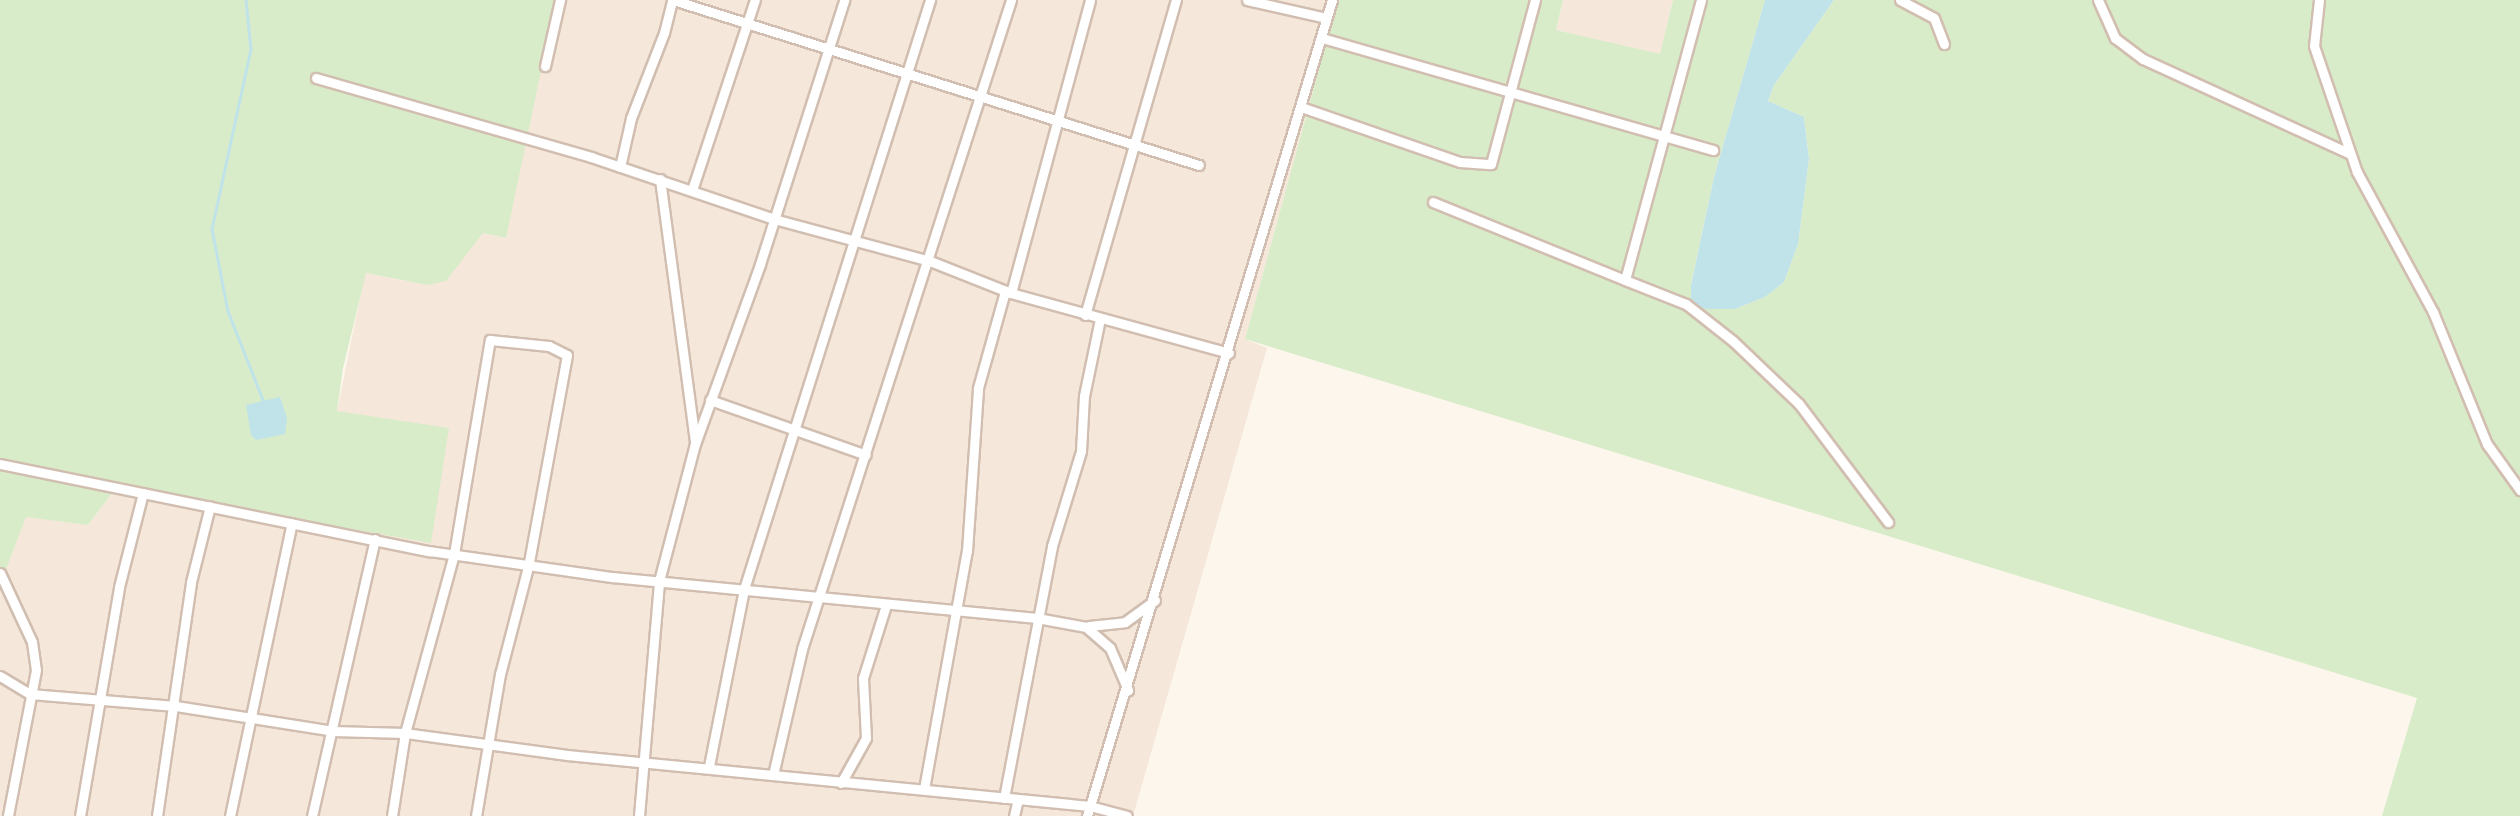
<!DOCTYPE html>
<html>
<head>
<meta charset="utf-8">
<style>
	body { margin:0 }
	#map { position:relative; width:2520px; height:816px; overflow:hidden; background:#fdf6ec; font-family:"Exo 2",sans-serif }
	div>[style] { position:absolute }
	.residential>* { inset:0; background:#f5e8da }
	.green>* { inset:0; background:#d8ecc9 }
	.water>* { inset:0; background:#bfe3e8 }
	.stream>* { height:2.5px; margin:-1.25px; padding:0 1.25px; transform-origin:1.25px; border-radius:1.25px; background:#bfe3e8 }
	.roads { filter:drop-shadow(2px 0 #d1beb0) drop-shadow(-2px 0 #d1beb0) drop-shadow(0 2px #d1beb0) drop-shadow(0 -2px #d1beb0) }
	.street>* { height:9px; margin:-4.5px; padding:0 4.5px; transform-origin:4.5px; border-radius:4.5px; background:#fff }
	span { translate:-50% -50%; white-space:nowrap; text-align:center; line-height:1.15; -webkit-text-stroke:8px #fffaf3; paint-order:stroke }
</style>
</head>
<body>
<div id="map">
	<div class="residential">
		<div style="clip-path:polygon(556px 0,1338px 0,1245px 339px,1267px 348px,1133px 816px,0 816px,0 585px,26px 516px,88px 525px,116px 488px,337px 411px,365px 273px,427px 285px,483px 233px,505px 238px)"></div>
		<div style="clip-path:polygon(1563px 0,1673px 0,1660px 55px,1556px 30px)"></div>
	</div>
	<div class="green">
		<div style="clip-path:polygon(0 0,556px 0,506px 238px,483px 233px,446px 281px,427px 285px,366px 273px,343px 368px,337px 411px,449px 428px,431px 543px,116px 488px,88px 525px,26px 517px,0 585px)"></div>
		<div style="clip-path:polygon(1338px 0,1563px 0,1556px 30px,1660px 54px,1673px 0,1765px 0,1714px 177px,1691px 284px,1691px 305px,1706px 309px,1735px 309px,1765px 297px,1784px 282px,1798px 244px,1809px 159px,1804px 117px,1768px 101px,1774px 85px,1834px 0,2520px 0,2520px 816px,2382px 816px,2417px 698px,1245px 339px)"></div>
	</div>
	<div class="water">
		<div style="clip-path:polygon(1765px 0,1834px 0,1774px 85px,1768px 101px,1804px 117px,1809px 159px,1798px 244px,1784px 282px,1765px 297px,1735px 309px,1706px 309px,1691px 305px,1691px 285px,1714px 177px)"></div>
		<div style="clip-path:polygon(280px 397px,287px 418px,285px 434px,256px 440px,251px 435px,246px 405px)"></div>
	</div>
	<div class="stream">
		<div style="left:246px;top:0;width:49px;rotate:84.2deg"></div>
		<div style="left:251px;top:49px;width:184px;rotate:102.2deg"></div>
		<div style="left:212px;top:229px;width:84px;rotate:79deg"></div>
		<div style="left:228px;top:311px;width:96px;rotate:68.5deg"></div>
	</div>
	<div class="roads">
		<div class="street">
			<div style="left:673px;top:0;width:551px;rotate:17.42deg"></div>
			<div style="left:1247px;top:0;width:81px;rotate:12.8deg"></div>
			<div style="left:1701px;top:0;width:290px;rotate:105.2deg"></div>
			<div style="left:1625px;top:280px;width:66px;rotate:21.5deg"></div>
			<div style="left:1686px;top:304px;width:60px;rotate:38.2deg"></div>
			<div style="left:1733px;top:341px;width:91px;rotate:43.7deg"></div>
			<div style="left:1799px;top:404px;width:148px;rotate:53deg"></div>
			<div style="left:1900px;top:0;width:38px;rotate:28deg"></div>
			<div style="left:1934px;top:18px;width:28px;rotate:69deg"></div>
			<div style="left:2098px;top:0;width:42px;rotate:65.9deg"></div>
			<div style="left:2115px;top:38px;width:35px;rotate:37deg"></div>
			<div style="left:2143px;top:59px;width:226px;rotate:24.6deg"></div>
			<div style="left:2319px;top:0;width:46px;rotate:96.2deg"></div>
			<div style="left:2314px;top:46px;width:133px;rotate:71.2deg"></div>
			<div style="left:2357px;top:172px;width:159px;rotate:61.5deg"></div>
			<div style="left:2433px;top:312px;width:143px;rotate:67.8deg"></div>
			<div style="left:2487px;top:444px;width:57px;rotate:54.3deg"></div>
			<div style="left:1322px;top:38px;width:407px;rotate:16deg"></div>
			<div style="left:545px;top:66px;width:68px;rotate:-77.2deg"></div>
			<div style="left:316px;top:78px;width:286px;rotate:16deg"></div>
			<div style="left:591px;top:157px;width:193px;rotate:18.7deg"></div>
			<div style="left:774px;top:219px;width:162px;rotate:15.1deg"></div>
			<div style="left:930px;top:261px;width:87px;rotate:21.6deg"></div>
			<div style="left:1011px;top:293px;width:226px;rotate:15.4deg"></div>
			<div style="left:1301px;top:107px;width:168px;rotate:19.1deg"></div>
			<div style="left:1460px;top:162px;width:31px;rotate:4deg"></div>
			<div style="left:1491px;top:164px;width:170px;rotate:-75deg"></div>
			<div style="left:620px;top:167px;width:50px;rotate:-77.3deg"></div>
			<div style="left:631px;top:118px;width:91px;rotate:-68.8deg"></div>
			<div style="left:664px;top:33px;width:34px;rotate:-76deg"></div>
			<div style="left:660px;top:179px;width:265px;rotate:82.4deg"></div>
			<div style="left:692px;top:190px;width:200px;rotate:-71.7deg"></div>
			<div style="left:1433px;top:202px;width:207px;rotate:22.1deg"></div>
			<div style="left:1011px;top:293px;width:303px;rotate:-74.9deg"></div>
			<div style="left:1085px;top:315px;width:328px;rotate:-73.9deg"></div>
			<div style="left:710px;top:400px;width:165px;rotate:19.4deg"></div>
			<div style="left:0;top:464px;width:438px;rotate:11.5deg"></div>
			<div style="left:429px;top:551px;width:185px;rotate:8.1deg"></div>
			<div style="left:612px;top:577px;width:427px;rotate:5.5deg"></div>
			<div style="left:1037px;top:618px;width:50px;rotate:10.4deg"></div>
			<div style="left:1086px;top:627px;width:32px;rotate:41deg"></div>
			<div style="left:1110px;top:648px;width:46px;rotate:66.8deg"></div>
			<div style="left:0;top:573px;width:76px;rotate:65.1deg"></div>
			<div style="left:32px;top:642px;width:28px;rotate:82deg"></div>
			<div style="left:36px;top:670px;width:149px;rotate:100.9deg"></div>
			<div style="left:1089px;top:626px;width:36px;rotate:-6deg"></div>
			<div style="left:1125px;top:622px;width:37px;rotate:-36deg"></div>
			<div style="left:0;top:676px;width:35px;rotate:31deg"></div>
			<div style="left:30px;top:694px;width:146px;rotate:4.7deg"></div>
			<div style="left:176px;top:706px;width:159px;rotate:9deg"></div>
			<div style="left:333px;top:731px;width:72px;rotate:1.6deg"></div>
			<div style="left:405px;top:733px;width:163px;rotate:7.7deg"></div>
			<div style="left:567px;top:755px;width:525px;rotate:5.57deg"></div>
			<div style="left:1090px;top:806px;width:38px;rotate:15deg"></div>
			<div style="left:709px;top:766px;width:180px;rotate:-78.8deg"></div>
			<div style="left:744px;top:589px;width:618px;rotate:-72.47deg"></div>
			<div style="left:773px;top:775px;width:129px;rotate:-77deg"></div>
			<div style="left:802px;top:649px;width:682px;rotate:-72.15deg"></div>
			<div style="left:841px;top:783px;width:51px;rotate:-60.9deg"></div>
			<div style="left:866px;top:738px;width:60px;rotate:-92.9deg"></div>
			<div style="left:863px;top:678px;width:77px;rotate:-72.5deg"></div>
			<div style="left:924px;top:789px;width:242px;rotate:-79.8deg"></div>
			<div style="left:967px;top:551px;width:163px;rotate:-86.1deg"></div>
			<div style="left:978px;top:388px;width:101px;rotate:-74.4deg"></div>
			<div style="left:1004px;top:798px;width:257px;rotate:-79.2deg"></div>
			<div style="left:1052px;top:546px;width:99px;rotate:-73deg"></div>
			<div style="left:1081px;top:451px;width:55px;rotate:-86.9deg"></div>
			<div style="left:1084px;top:396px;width:79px;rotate:-78.3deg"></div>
			<div style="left:80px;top:816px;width:232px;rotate:-80.3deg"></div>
			<div style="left:119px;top:587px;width:97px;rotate:-75.7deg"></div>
			<div style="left:157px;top:816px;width:236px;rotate:-81.7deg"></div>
			<div style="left:191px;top:582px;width:78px;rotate:-76deg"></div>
			<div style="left:230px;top:816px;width:299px;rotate:-78.1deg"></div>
			<div style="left:312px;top:816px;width:284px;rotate:-77.2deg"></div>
			<div style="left:392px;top:816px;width:84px;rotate:-81.1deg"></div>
			<div style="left:405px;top:733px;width:186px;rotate:-74.7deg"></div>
			<div style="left:454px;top:554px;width:217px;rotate:-80.5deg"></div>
			<div style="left:490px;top:340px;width:59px;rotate:5.8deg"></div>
			<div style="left:549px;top:346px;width:20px;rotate:27deg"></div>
			<div style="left:567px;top:355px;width:211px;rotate:100.4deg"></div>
			<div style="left:529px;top:563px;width:115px;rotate:104.6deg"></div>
			<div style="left:500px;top:674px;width:144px;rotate:99.6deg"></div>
			<div style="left:639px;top:816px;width:236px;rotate:-85.1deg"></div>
			<div style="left:659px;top:581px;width:142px;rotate:-75.3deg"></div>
			<div style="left:695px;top:444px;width:191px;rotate:-70.1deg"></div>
			<div style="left:760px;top:264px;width:277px;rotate:-72.3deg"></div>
			<div style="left:1014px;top:816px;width:17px;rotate:-77deg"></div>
			<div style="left:1087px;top:816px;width:852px;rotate:-73.29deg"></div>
		</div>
	</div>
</div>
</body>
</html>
